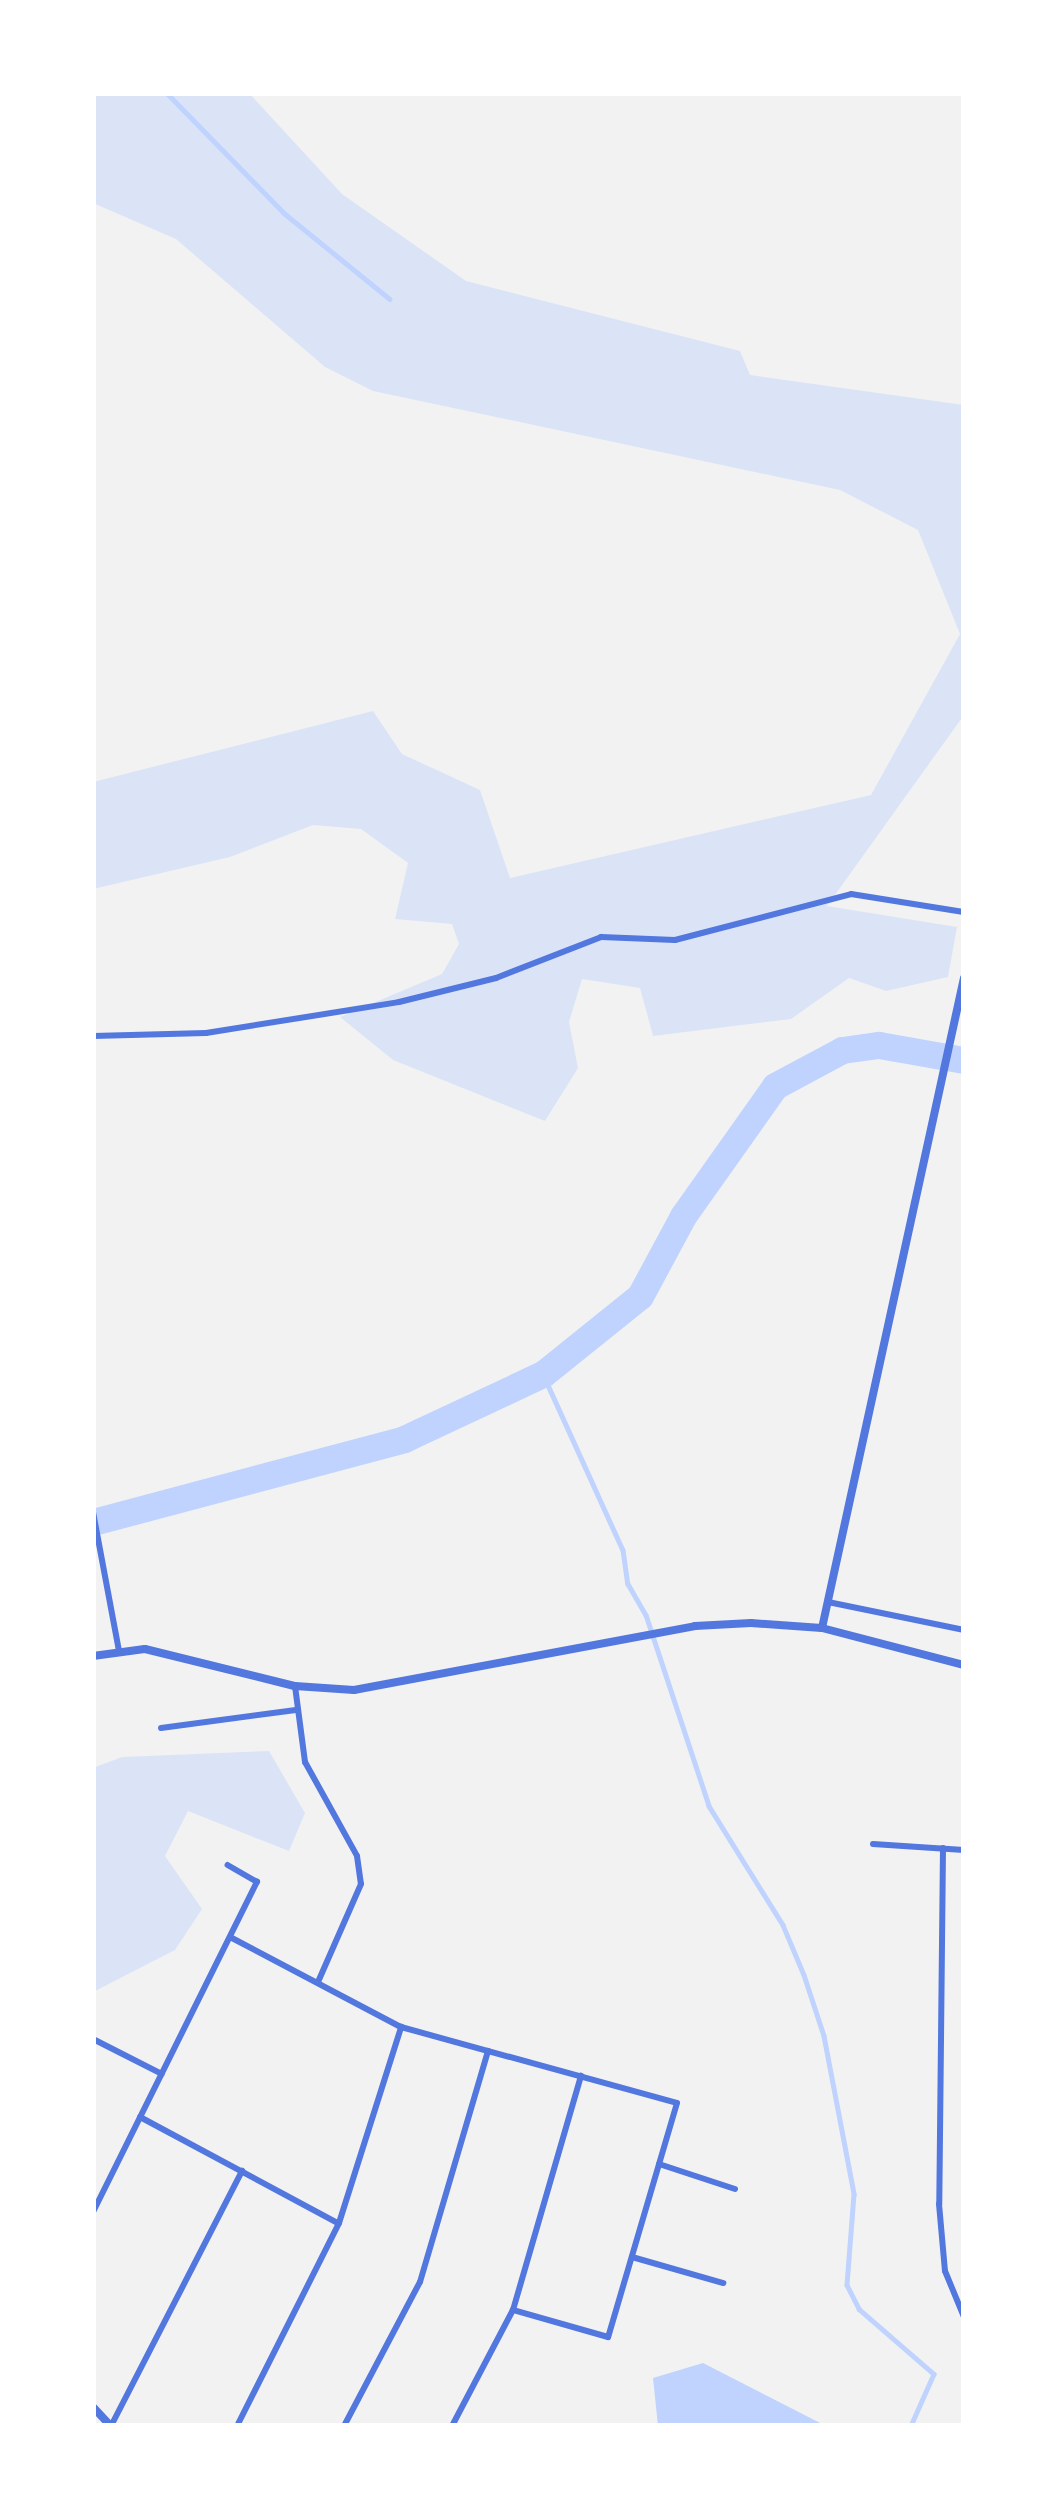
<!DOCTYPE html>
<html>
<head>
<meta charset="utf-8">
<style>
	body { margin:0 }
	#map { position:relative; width:1057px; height:2519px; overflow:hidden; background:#f2f2f2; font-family:"IBM Plex Serif",serif }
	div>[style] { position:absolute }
	.green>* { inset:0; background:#dbe4f7 }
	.water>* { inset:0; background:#bfd3fe }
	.stream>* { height:4.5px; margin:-2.25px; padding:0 2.25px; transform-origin:2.25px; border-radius:2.25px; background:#bfd3fe }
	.river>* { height:27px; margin:-13.5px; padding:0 13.5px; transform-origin:13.5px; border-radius:13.5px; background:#bfd3fe }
	.minor>* { height:6px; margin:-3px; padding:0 3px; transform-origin:3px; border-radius:3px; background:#5277de }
	.tertiary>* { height:8px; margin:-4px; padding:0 4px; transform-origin:4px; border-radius:4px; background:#5277de }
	span { translate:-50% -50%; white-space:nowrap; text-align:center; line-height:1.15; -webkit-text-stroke:10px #fff; paint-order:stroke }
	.frame { position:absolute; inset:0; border:96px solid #fff; pointer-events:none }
</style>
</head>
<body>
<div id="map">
	<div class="green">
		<div style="clip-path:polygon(93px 93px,249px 93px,342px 194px,466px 281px,740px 351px,750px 375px,964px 405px,964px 715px,827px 906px,957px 927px,948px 977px,886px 991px,849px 978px,791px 1019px,653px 1036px,640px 988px,582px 979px,569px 1022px,578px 1068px,545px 1121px,393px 1060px,340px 1017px,442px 974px,459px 944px,452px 924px,395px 919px,408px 863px,361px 829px,313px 825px,230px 857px,93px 889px,93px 782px,373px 711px,402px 754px,480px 790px,510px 878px,871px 795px,960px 634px,918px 530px,840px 490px,373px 391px,325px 367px,176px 239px,93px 203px)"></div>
		<div style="clip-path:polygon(269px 1751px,305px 1813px,289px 1851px,188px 1811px,165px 1856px,202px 1909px,175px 1950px,93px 1992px,93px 1768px,122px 1757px)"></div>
	</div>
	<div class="water">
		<div style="clip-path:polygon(703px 2363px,826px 2426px,658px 2426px,653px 2378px)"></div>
	</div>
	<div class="stream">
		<div style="left:167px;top:93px;width:168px;rotate:45.7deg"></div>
		<div style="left:284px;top:213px;width:136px;rotate:39.1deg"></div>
		<div style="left:543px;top:1374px;width:193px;rotate:65.6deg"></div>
		<div style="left:623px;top:1550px;width:34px;rotate:82deg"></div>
		<div style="left:628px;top:1584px;width:36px;rotate:60deg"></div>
		<div style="left:646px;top:1615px;width:201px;rotate:71.7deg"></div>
		<div style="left:709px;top:1806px;width:140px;rotate:58.1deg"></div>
		<div style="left:783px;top:1925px;width:54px;rotate:67.2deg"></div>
		<div style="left:804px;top:1975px;width:64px;rotate:71.8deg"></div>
		<div style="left:824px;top:2036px;width:161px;rotate:79.2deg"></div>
		<div style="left:854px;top:2194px;width:91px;rotate:94.4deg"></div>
		<div style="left:847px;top:2285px;width:27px;rotate:63deg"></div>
		<div style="left:859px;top:2309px;width:99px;rotate:40.9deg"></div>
		<div style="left:934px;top:2374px;width:57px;rotate:113.9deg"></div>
	</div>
	<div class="river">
		<div style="left:93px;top:1522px;width:322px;rotate:-14.9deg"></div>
		<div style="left:404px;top:1439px;width:153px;rotate:-25.1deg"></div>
		<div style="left:543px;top:1374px;width:124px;rotate:-38.8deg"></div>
		<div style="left:640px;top:1296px;width:91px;rotate:-61.7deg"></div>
		<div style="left:683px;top:1216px;width:159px;rotate:-54.7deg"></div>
		<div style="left:775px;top:1086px;width:76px;rotate:-28.2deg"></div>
		<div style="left:842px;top:1050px;width:37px;rotate:-8deg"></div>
		<div style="left:879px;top:1045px;width:86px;rotate:10deg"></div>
	</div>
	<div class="minor">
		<div style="left:93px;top:1036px;width:113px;rotate:-1.5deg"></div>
		<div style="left:206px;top:1033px;width:195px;rotate:-9.1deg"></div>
		<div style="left:399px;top:1002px;width:100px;rotate:-13.9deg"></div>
		<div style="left:496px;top:978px;width:113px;rotate:-21.3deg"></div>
		<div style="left:601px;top:937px;width:74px;rotate:2.3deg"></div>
		<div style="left:675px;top:940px;width:182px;rotate:-14.6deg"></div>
		<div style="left:851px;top:894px;width:114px;rotate:9.1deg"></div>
		<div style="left:93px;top:1512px;width:141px;rotate:79.4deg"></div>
		<div style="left:828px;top:1602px;width:139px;rotate:11.6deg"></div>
		<div style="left:295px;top:1686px;width:77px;rotate:82.5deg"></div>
		<div style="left:305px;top:1762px;width:107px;rotate:61deg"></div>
		<div style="left:357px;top:1856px;width:28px;rotate:82deg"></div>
		<div style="left:361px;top:1884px;width:107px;rotate:113.7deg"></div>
		<div style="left:161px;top:1728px;width:136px;rotate:-7.6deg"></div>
		<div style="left:873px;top:1844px;width:91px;rotate:3.8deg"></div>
		<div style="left:943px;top:1848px;width:356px;rotate:90.6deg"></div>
		<div style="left:939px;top:2204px;width:67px;rotate:84.9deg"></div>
		<div style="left:945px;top:2271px;width:50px;rotate:67.6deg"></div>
		<div style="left:230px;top:1937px;width:193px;rotate:27.8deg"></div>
		<div style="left:401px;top:2027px;width:286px;rotate:15.4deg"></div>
		<div style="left:677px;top:2103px;width:244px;rotate:106.4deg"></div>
		<div style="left:608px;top:2337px;width:99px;rotate:-164.1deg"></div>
		<div style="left:93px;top:2039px;width:77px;rotate:26.9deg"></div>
		<div style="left:140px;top:2117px;width:225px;rotate:28.2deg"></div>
		<div style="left:659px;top:2164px;width:80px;rotate:18.2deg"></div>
		<div style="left:93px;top:2212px;width:369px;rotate:-63.6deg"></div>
		<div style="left:257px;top:1882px;width:34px;rotate:-150deg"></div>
		<div style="left:632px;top:2257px;width:95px;rotate:15.9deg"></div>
		<div style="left:111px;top:2426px;width:287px;rotate:-62.8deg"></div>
		<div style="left:237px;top:2426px;width:227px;rotate:-63.3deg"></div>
		<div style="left:339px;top:2223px;width:206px;rotate:-72.4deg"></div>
		<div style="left:344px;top:2426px;width:163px;rotate:-62.2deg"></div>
		<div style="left:420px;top:2282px;width:241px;rotate:-73.6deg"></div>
		<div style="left:452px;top:2426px;width:131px;rotate:-62.3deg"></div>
		<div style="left:513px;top:2310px;width:244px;rotate:-73.8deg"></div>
	</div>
	<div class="tertiary">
		<div style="left:822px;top:1628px;width:665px;rotate:-77.68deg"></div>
		<div style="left:93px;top:1656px;width:52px;rotate:-7.7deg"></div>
		<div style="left:145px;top:1649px;width:154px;rotate:13.9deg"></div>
		<div style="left:295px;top:1686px;width:59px;rotate:3.9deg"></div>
		<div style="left:354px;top:1690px;width:347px;rotate:-10.6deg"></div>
		<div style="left:695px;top:1626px;width:56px;rotate:-3.1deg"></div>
		<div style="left:751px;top:1623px;width:71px;rotate:4deg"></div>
		<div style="left:822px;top:1628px;width:147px;rotate:14.6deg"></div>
		<div style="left:93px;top:2407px;width:26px;rotate:47deg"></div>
	</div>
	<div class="frame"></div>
</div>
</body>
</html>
